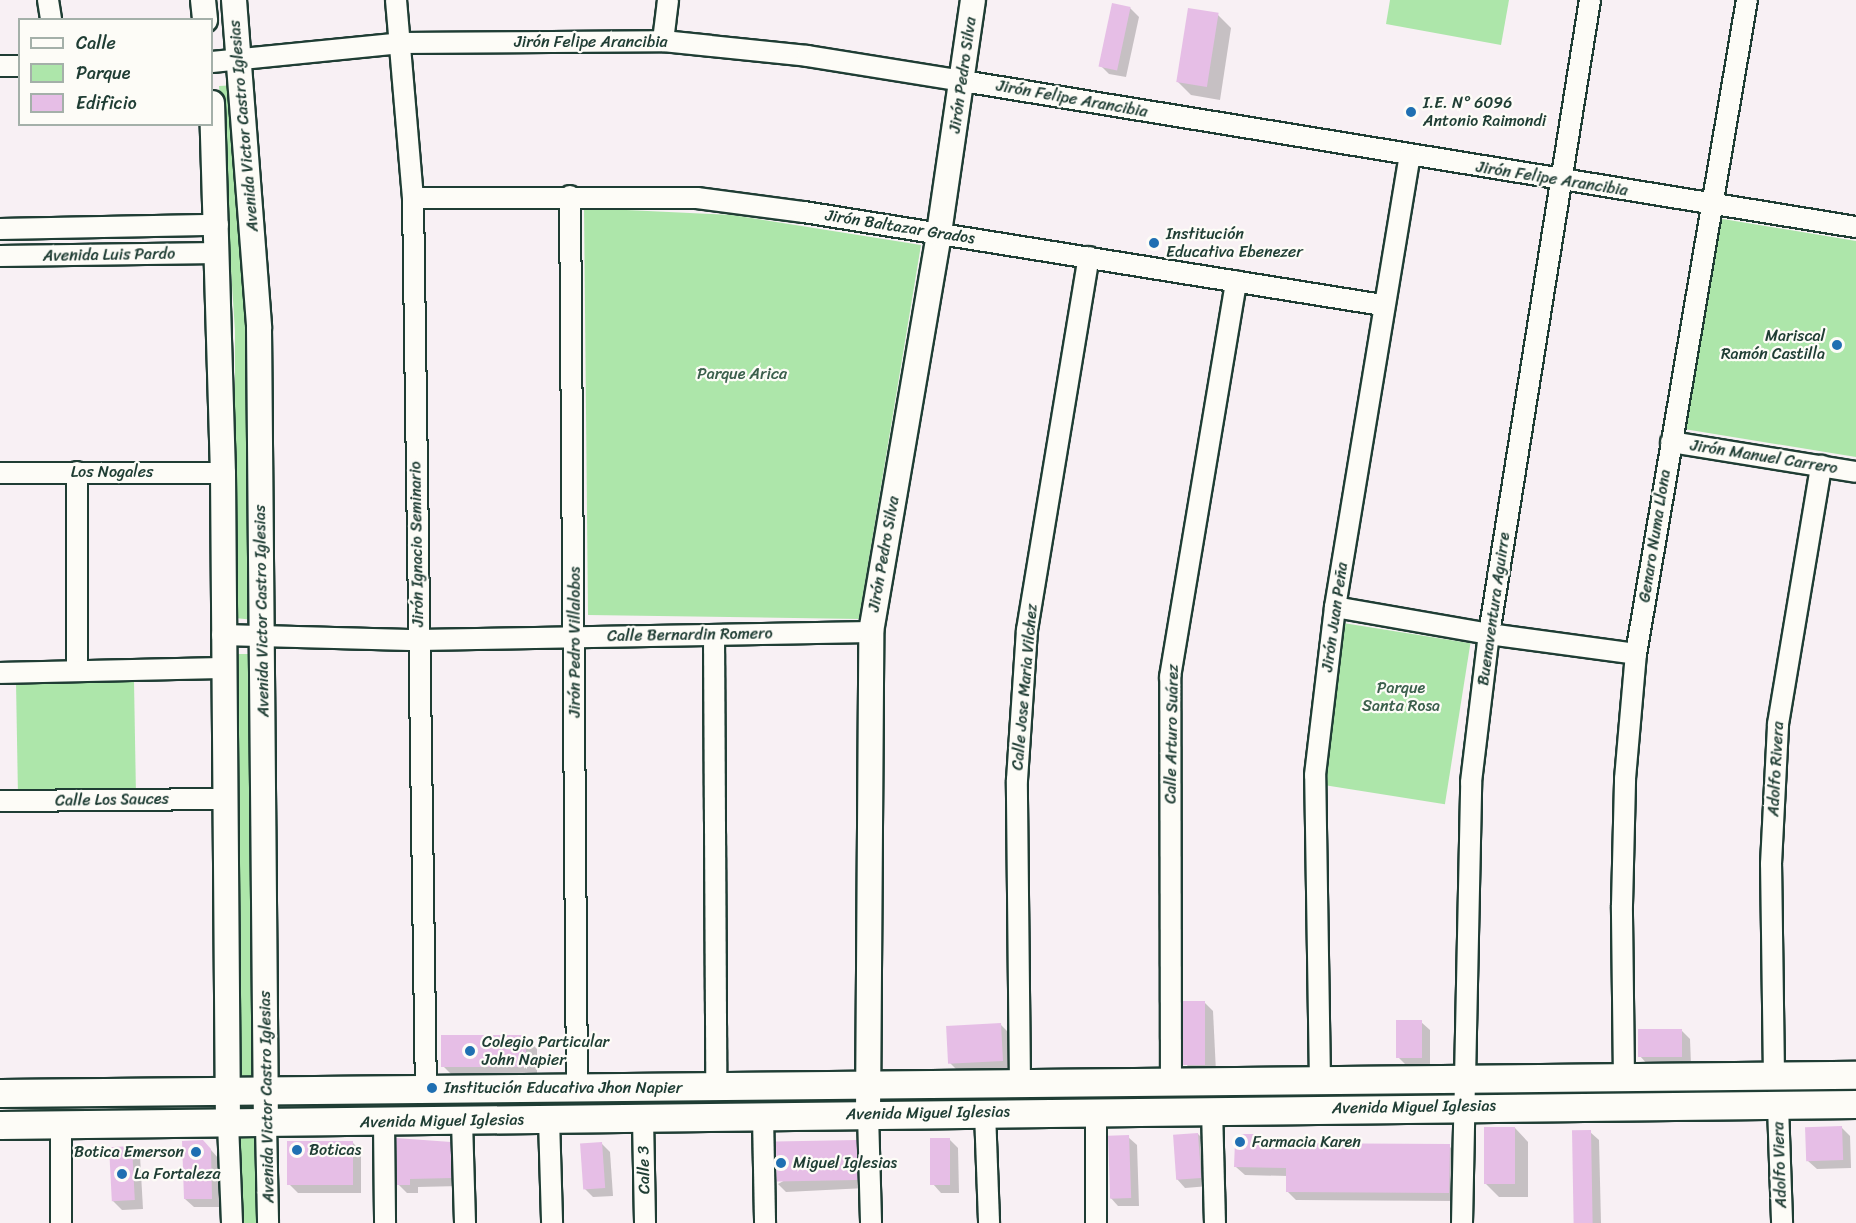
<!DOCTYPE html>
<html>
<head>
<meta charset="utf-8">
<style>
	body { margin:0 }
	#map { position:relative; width:1856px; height:1223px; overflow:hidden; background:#f8f0f4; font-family:Sriracha,sans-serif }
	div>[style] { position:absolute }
	.green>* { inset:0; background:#ade6aa; transform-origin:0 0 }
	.shadow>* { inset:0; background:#0003 }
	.building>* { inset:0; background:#e6bee6; transform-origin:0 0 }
	.roads { filter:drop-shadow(2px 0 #1f3d34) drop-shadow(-2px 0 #1f3d34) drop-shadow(0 2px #1f3d34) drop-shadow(0 -2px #1f3d34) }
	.minor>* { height:20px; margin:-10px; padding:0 10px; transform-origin:10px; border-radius:10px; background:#fdfcf7 }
	.tertiary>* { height:24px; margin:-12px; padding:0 12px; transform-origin:12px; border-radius:12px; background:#fdfcf7 }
	.secondary>* { height:27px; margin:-13.5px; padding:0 13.5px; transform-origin:13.5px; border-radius:13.5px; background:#fdfcf7 }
	.dots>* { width:16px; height:16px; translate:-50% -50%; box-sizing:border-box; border:3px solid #fdfcf7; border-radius:50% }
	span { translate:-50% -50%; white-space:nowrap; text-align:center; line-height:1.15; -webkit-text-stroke:4.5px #fdfcf7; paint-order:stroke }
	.street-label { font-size:16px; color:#1f3d34 }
	.poi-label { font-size:16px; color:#1f3d34 }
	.left { translate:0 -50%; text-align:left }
	.right { translate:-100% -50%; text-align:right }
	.park-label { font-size:16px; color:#3b5f4c }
	.legend { position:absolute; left:18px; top:18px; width:195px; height:108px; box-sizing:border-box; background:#fdfcf7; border:2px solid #a4b0a9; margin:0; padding:8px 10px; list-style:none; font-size:18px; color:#1f3d34 }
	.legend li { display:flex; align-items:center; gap:12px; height:30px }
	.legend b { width:30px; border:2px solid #a4b0a9 }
</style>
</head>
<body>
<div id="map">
	<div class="green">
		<div style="clip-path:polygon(1390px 0,1509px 0,1501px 45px,1386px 24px)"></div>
		<div style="clip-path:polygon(237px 85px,251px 337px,254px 620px,235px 618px,235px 331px,219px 86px)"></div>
		<div style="clip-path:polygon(584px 208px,732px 215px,921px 245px,859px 619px,588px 615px)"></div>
		<div style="clip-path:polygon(1717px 218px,1856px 241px,1856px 457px,1684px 429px)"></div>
		<div style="left:1343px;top:623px;width:129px;height:163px;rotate:9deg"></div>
		<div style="left:232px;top:654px;width:20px;height:423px"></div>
		<div style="left:134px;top:681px;width:107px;height:118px;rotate:89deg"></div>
		<div style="left:257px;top:1131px;width:92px;height:18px;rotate:88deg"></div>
	</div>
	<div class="shadow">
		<div style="clip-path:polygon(1130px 8px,1139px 17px,1126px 77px,1109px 74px,1100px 65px)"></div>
		<div style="clip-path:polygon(1218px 15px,1231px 28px,1220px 100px,1191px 95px,1178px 82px)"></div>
		<div style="clip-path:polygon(1204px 1002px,1213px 1011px,1216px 1072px,1194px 1073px,1186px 1064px)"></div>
		<div style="clip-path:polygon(1421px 1022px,1430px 1030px,1430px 1066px,1407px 1066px,1398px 1057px)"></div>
		<div style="clip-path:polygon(1001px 1025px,1014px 1038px,1016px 1073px,963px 1076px,949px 1062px)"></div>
		<div style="clip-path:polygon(1682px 1031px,1690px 1039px,1691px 1065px,1648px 1065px,1640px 1056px)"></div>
		<div style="clip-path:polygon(525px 1037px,537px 1049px,537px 1077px,455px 1078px,443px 1066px)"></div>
		<div style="clip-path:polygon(1841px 1127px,1850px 1136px,1851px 1168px,1817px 1169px,1808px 1161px)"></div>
		<div style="clip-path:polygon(1515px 1128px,1528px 1142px,1528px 1197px,1499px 1197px,1486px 1184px)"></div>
		<div style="clip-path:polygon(1590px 1132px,1599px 1140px,1601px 1223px,1576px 1223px)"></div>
		<div style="clip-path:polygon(1198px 1134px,1207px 1143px,1209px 1186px,1185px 1188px,1177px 1179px)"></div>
		<div style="clip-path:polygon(1257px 1136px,1266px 1144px,1449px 1146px,1458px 1155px,1457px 1201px,1296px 1200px,1287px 1191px,1288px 1176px,1245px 1175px,1236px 1167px)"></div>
		<div style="clip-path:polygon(1128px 1137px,1137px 1145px,1139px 1206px,1118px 1206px,1110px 1197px)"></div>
		<div style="clip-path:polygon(949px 1139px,958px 1148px,959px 1193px,941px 1193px,933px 1184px)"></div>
		<div style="clip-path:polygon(203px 1141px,219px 1159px,220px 1207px,194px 1207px,185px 1199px)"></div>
		<div style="clip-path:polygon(856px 1141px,865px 1150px,866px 1188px,786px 1192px,778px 1184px)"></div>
		<div style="clip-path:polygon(352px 1142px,361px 1151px,361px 1193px,298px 1193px,289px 1184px)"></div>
		<div style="clip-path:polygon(450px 1143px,459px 1152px,460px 1186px,418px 1187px,418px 1193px,407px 1193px,398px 1184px)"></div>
		<div style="clip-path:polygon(601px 1143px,610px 1152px,613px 1196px,593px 1197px,584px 1188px)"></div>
		<div style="clip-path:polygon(132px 1147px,140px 1156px,143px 1209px,122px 1210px,113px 1201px)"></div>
	</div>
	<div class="building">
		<div style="left:1112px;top:3px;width:19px;height:65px;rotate:12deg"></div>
		<div style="left:1188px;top:8px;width:31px;height:75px;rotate:9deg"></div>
		<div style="left:1183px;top:1001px;width:22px;height:64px"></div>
		<div style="left:1396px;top:1020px;width:26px;height:38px"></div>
		<div style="left:1001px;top:1023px;width:38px;height:55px;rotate:87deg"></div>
		<div style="left:1638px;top:1029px;width:44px;height:28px"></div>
		<div style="left:441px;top:1035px;width:85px;height:32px"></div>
		<div style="left:1842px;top:1126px;width:34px;height:37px;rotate:88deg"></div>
		<div style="left:1484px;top:1127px;width:31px;height:57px"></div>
		<div style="left:1591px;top:1130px;width:93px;height:19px;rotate:89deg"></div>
		<div style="left:1198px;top:1133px;width:45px;height:25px;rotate:86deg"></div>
		<div style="clip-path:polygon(1239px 1134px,1258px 1134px,1258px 1143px,1450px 1144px,1449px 1193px,1286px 1192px,1286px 1168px,1234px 1167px,1235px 1141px)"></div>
		<div style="left:1129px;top:1135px;width:63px;height:21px;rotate:88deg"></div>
		<div style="clip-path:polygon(396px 1138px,451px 1142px,452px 1178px,410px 1179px,410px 1185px,397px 1185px)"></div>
		<div style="left:930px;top:1138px;width:20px;height:47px"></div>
		<div style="clip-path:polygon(203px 1140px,211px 1149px,212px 1199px,184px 1199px,182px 1141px)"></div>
		<div style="left:857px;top:1140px;width:40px;height:81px;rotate:89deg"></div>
		<div style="left:353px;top:1141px;width:44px;height:66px;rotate:90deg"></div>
		<div style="left:602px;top:1142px;width:46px;height:22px;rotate:86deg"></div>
		<div style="left:132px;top:1146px;width:54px;height:23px;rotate:87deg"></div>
	</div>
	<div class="roads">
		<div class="minor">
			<div style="left:48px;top:0;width:20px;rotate:81deg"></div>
			<div style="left:396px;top:0;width:199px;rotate:85.1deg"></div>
			<div style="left:413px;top:198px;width:892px;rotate:89.17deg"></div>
			<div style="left:663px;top:41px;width:41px;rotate:-83deg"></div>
			<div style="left:212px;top:62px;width:190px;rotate:-5.7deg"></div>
			<div style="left:401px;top:43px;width:262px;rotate:-0.4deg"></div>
			<div style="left:663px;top:41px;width:145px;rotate:5.9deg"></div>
			<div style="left:807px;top:56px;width:158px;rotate:9.1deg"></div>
			<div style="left:963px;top:81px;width:905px;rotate:9.29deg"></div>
			<div style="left:0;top:66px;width:20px"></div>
			<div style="left:570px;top:196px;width:892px;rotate:89.55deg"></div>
			<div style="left:413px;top:198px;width:284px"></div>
			<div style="left:697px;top:198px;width:108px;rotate:7.5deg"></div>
			<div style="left:804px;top:212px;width:585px;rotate:9.14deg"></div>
			<div style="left:0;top:229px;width:218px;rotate:-1.1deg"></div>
			<div style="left:0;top:256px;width:218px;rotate:-0.8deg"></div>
			<div style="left:1671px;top:442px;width:187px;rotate:9.2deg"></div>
			<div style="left:77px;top:472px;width:199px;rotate:90deg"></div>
			<div style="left:0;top:473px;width:223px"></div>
			<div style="left:1335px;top:607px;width:156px;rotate:9.9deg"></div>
			<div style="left:1489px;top:634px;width:148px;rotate:7.7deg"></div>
			<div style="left:222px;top:635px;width:197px;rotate:1.5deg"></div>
			<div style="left:419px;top:640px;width:452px;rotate:-1deg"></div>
			<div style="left:714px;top:635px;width:451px;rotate:89.7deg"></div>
			<div style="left:0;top:673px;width:223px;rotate:-1.3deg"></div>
			<div style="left:0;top:801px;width:224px;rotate:-0.5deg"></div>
			<div style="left:1774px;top:1076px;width:212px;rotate:-90.8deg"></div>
			<div style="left:1771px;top:864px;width:140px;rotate:-87.1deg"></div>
			<div style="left:1778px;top:724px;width:262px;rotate:-80.5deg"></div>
			<div style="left:1624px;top:1079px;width:174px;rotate:-90.7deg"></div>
			<div style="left:1622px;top:905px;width:126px;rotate:-88.6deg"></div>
			<div style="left:1625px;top:779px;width:125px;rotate:-85deg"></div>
			<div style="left:1636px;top:654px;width:663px;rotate:-80.37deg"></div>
			<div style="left:1320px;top:1082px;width:307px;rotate:-90.9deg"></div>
			<div style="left:1315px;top:775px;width:169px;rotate:-83.2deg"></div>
			<div style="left:1335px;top:607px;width:457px;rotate:-80.6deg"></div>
			<div style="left:1171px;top:1084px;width:407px;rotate:-90.1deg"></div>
			<div style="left:1170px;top:677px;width:401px;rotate:-80.5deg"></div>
			<div style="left:1020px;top:1085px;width:305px;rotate:-90.6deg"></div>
			<div style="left:1017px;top:780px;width:150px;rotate:-86.2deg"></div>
			<div style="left:1027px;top:630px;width:378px;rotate:-80.6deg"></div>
			<div style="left:1778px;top:1106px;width:117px;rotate:88deg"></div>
			<div style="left:1212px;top:1109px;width:114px;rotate:88.5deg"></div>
			<div style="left:1096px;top:1111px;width:112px;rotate:90deg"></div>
			<div style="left:985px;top:1112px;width:111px;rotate:87.9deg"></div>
			<div style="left:868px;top:1114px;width:109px;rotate:88.4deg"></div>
			<div style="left:763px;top:1116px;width:107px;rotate:88.9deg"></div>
			<div style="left:643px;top:1118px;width:105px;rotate:88.9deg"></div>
			<div style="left:549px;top:1119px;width:104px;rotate:88.3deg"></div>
			<div style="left:462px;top:1121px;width:102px;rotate:88.3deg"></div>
			<div style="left:384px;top:1122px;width:101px;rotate:89.4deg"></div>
			<div style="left:228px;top:1123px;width:100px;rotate:87.7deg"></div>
			<div style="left:266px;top:1124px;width:99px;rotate:88.8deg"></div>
			<div style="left:61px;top:1223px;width:98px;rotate:-90deg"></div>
			<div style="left:1462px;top:1223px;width:441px;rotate:-88.8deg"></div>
			<div style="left:1471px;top:782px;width:149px;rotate:-83.1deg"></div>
			<div style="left:1489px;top:634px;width:642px;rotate:-80.95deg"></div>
		</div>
		<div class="tertiary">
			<div style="left:203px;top:0;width:20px;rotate:84deg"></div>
			<div style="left:234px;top:0;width:329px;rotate:85.6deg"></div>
			<div style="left:259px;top:328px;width:796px;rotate:89.5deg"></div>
			<div style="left:212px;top:103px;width:370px;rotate:88.3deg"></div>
			<div style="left:223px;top:473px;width:650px;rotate:89.56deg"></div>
			<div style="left:868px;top:1114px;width:482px;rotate:-89.6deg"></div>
			<div style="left:871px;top:632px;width:405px;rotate:-80.3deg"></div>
			<div style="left:939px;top:233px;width:235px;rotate:-81.7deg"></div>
		</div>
		<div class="secondary">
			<div style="left:0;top:1093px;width:1856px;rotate:-0.56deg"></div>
			<div style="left:0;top:1125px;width:1856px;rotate:-0.65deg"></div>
		</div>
	</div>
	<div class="dots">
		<div style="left:1411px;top:112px;background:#1f6fb2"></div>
		<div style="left:1154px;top:243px;background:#1f6fb2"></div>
		<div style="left:1837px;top:345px;background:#1f6fb2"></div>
		<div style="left:470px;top:1051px;background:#1f6fb2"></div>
		<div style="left:432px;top:1088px;background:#1f6fb2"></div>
		<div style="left:1240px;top:1142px;background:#1f6fb2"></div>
		<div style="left:297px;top:1150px;background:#1f6fb2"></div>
		<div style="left:196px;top:1152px;background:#1f6fb2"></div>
		<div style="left:781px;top:1163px;background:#1f6fb2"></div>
		<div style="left:122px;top:1174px;background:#1f6fb2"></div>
	</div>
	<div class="street-label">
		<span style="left:591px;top:42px">Jirón Felipe Arancibia</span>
		<span style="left:963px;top:75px;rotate:-82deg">Jirón Pedro Silva</span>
		<span style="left:1072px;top:99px;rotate:10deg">Jirón Felipe Arancibia</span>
		<span style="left:244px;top:126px;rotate:-95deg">Avenida Victor Castro Iglesias</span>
		<span style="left:1552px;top:179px;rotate:9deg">Jirón Felipe Arancibia</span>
		<span style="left:900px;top:227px;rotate:9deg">Jirón Baltazar Grados</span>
		<span style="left:109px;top:255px;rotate:-1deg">Avenida Luis Pardo</span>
		<span style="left:1764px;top:457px;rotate:9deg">Jirón Manuel Carrero</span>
		<span style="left:112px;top:472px">Los Nogales</span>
		<span style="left:1655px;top:536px;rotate:-81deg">Genaro Numa Llona</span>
		<span style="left:417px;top:544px;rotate:-91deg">Jirón Ignacio Seminario</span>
		<span style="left:884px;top:554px;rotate:-80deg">Jirón Pedro Silva</span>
		<span style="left:1494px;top:609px;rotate:-82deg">Buenaventura Aguirre</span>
		<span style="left:262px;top:611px;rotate:-91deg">Avenida Victor Castro Iglesias</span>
		<span style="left:1335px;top:617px;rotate:-82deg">Jirón Juan Peña</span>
		<span style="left:690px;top:635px;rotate:-1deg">Calle Bernardin Romero</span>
		<span style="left:575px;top:642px;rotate:-90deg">Jirón Pedro Villalobos</span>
		<span style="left:1025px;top:687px;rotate:-85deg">Calle Jose Maria Vilchez</span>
		<span style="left:1172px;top:734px;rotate:-89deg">Calle Arturo Suárez</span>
		<span style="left:1776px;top:769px;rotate:-87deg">Adolfo Rivera</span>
		<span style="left:112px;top:800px;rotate:-1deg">Calle Los Sauces</span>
		<span style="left:267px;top:1097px;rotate:-91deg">Avenida Victor Castro Iglesias</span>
		<span style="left:1414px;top:1107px;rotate:-1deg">Avenida Miguel Iglesias</span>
		<span style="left:928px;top:1113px;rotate:-1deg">Avenida Miguel Iglesias</span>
		<span style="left:442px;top:1121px;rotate:-1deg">Avenida Miguel Iglesias</span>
		<span style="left:1780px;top:1165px;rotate:-92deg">Adolfo Viera</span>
		<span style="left:644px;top:1170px;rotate:-91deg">Calle 3</span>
	</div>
	<div class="poi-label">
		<span class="left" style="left:1423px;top:112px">I.E. N° 6096<br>Antonio Raimondi</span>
		<span class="left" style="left:1166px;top:243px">Institución<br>Educativa Ebenezer</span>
		<span class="right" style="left:1825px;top:345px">Mariscal<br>Ramón Castilla</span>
		<span class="left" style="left:482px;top:1051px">Colegio Particular<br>John Napier</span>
		<span class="left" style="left:444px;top:1088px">Institución Educativa Jhon Napier</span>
		<span class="left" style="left:1252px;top:1142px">Farmacia Karen</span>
		<span class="left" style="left:309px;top:1150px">Boticas</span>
		<span class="right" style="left:184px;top:1152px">Botica Emerson</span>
		<span class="left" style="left:793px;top:1163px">Miguel Iglesias</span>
		<span class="left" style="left:134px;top:1174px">La Fortaleza</span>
	</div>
	<div class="park-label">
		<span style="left:742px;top:374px">Parque Arica</span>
		<span style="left:1401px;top:697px">Parque<br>Santa Rosa</span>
	</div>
	<ul class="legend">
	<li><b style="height:8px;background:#fdfcf7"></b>Calle</li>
	<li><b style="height:16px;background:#ade6aa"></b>Parque</li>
	<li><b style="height:16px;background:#e6bee6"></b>Edificio</li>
	</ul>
</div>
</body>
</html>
